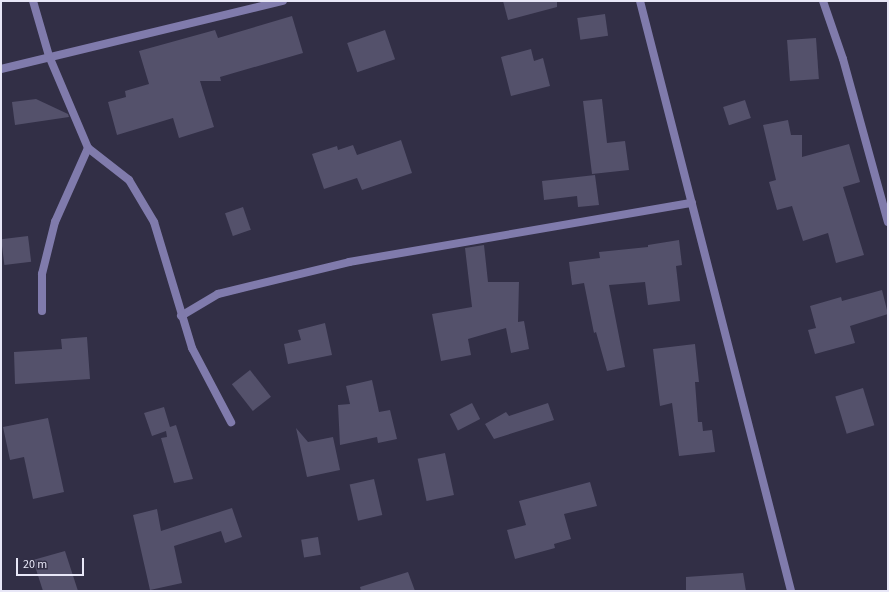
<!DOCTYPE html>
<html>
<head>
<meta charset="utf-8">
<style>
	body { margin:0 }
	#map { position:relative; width:889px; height:592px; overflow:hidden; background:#322f46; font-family:"Source Sans 3",sans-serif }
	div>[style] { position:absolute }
	.building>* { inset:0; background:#54516b; transform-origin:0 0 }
	.street>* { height:8px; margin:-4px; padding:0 4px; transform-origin:4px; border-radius:4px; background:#807bac }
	span { translate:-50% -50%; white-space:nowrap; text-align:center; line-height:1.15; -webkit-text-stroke:3.5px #322f46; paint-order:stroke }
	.frame { position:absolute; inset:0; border:2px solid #e8e7f7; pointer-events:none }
	.scale { position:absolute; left:16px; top:558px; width:68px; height:18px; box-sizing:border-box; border:2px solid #e8e7f7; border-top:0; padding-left:5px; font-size:12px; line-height:14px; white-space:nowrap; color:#e8e7f7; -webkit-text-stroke:3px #322f46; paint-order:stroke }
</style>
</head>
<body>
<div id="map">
	<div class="building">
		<div style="clip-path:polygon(503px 1px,557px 1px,557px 7px,508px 20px)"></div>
		<div style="left:605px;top:14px;width:22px;height:28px;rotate:82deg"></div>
		<div style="clip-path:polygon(292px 16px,303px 53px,220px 77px,221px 81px,200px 81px,214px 127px,179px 138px,173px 118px,117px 135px,108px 102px,126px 97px,125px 91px,149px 84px,139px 51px,215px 30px,218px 38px)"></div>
		<div style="left:385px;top:30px;width:31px;height:40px;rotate:71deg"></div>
		<div style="left:816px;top:38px;width:41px;height:29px;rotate:86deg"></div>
		<div style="clip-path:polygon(531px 49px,534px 61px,543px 58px,550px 86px,511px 96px,501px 57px)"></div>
		<div style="clip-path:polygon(36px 99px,68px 114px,69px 117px,15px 125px,12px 102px)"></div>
		<div style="clip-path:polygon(602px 99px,607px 143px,625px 141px,629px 170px,592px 174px,583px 101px)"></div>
		<div style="left:745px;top:100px;width:19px;height:23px;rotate:72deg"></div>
		<div style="clip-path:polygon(788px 120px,791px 135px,802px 135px,802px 157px,849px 144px,860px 182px,843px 187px,864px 255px,836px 263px,828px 233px,803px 241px,792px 206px,777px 210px,769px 182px,776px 180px,763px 125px)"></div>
		<div style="clip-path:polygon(401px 140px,412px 173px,362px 190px,357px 178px,324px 189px,312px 154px,337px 146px,338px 150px,353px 145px,357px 155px)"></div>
		<div style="clip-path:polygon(595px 175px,599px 205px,578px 207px,577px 196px,544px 200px,542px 181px)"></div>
		<div style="left:243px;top:207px;width:24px;height:19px;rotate:71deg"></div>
		<div style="left:28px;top:236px;width:26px;height:27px;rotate:83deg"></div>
		<div style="clip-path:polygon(679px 240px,682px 265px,676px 266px,680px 301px,648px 305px,645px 282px,609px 285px,625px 367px,607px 371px,596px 332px,594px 333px,584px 283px,572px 285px,569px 262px,600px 258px,599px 252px,648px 247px,648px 245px)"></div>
		<div style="clip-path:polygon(484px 245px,488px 282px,519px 282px,518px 322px,524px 321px,529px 349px,511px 353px,506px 328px,468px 339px,471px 355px,441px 361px,432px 314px,472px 307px,465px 248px)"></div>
		<div style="clip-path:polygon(882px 290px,888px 314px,850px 326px,855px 343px,815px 354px,808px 330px,816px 328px,810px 306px,841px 297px,842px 301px)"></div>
		<div style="clip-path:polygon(325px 323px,332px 355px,288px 364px,284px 344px,301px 340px,298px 330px)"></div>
		<div style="clip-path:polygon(87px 337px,90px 379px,15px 384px,14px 352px,62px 349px,61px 339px)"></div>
		<div style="clip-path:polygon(695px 344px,699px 382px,695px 382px,698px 422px,702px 422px,703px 431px,712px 430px,715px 452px,679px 456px,672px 403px,660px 406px,653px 349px)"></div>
		<div style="left:250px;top:370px;width:34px;height:23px;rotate:52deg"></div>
		<div style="clip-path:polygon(372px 380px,379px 412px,390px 410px,397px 439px,378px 443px,377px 437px,340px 445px,338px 405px,350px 404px,346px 386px)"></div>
		<div style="left:863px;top:388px;width:39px;height:29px;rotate:73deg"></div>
		<div style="left:472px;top:403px;width:18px;height:25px;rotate:63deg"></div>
		<div style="clip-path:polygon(548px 403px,554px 420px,494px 439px,485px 424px,506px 412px,509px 416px)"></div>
		<div style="clip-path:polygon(164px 407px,170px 427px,176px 425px,193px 479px,174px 483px,161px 438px,167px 437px,166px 431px,152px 436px,144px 413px)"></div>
		<div style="clip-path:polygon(48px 418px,64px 492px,33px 499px,24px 457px,10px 460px,3px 427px)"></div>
		<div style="clip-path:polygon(296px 428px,308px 442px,333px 437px,340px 470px,307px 477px)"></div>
		<div style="left:445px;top:453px;width:43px;height:28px;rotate:78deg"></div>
		<div style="left:374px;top:479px;width:37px;height:25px;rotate:77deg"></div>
		<div style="clip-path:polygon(590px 482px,597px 506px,564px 514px,571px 539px,554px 544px,555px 548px,515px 559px,507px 530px,526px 525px,519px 501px)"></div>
		<div style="clip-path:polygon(232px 508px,242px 537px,225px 543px,221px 531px,174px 546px,182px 583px,150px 590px,133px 515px,157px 509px,161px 531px)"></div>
		<div style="left:318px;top:537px;width:18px;height:17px;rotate:81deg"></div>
		<div style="clip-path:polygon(65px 551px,78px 591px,43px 591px,33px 560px)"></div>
		<div style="clip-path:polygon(408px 572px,415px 591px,361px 591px,360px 587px)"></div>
		<div style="clip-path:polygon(743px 573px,746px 591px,686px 591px,686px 577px)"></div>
	</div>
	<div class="street">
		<div style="left:33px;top:1px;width:57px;rotate:73.8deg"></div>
		<div style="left:49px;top:56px;width:100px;rotate:67deg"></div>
		<div style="left:88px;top:148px;width:52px;rotate:38deg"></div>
		<div style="left:129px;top:180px;width:49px;rotate:59.2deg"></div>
		<div style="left:154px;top:222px;width:132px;rotate:73.2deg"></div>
		<div style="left:192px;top:348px;width:84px;rotate:62.2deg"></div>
		<div style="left:640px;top:1px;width:609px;rotate:75.64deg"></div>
		<div style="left:823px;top:1px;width:61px;rotate:71deg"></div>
		<div style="left:843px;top:59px;width:169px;rotate:74.6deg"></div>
		<div style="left:1px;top:69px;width:290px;rotate:-13.6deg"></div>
		<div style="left:42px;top:311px;width:37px;rotate:-90deg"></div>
		<div style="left:42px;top:274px;width:54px;rotate:-76deg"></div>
		<div style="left:55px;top:222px;width:81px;rotate:-66deg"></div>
		<div style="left:181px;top:316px;width:43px;rotate:-30.7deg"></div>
		<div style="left:218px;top:294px;width:135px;rotate:-13.7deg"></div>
		<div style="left:349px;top:262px;width:348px;rotate:-9.8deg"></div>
	</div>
	<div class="frame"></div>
	<div class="scale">20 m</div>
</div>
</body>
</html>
